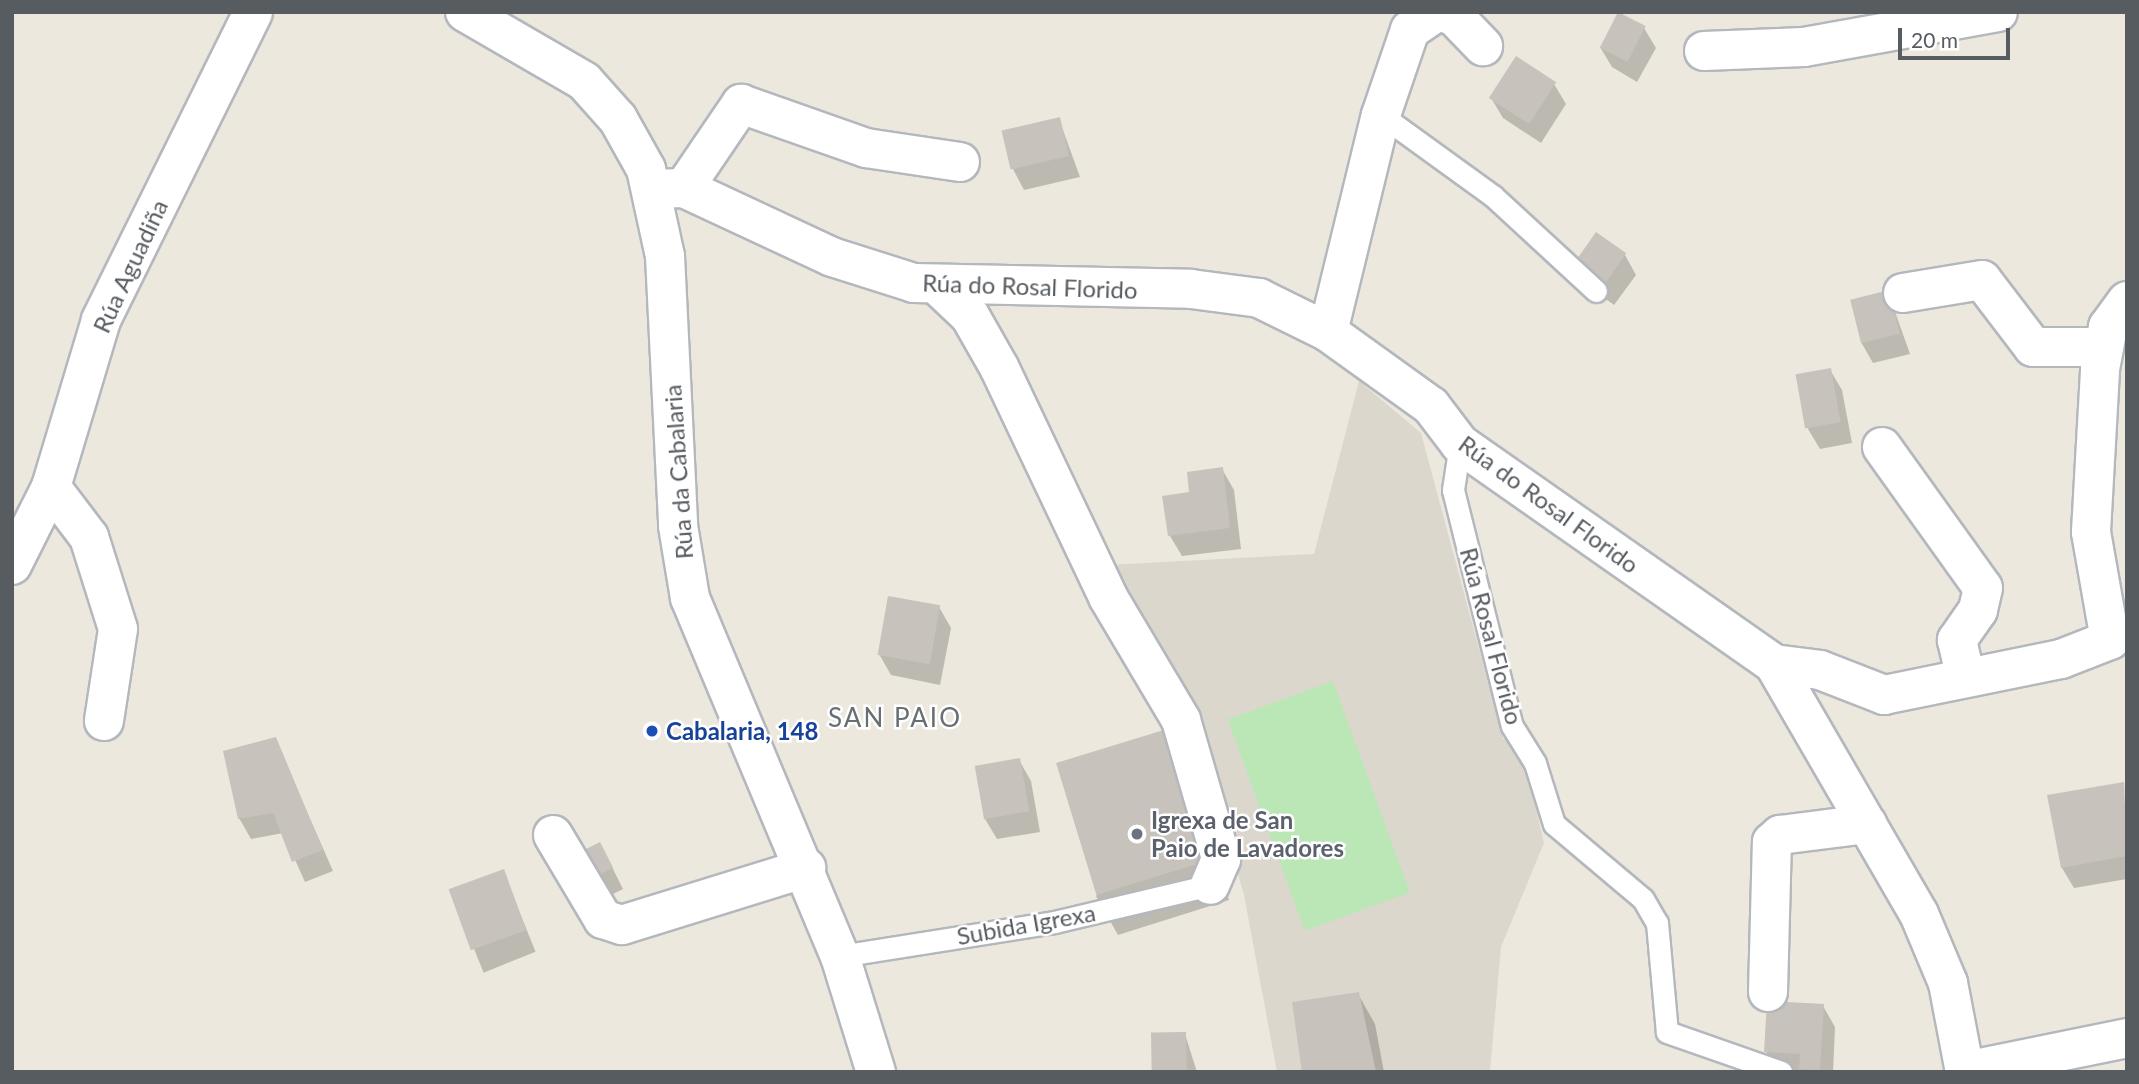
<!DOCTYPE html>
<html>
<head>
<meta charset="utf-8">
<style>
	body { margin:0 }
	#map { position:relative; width:2139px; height:1084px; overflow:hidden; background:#ece8de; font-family:Lato,sans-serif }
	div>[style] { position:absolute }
	.education>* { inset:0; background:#dcd7cd }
	.green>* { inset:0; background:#bbe7b7; transform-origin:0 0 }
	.shadow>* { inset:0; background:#0003; transform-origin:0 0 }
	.building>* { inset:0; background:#c7c2bb; transform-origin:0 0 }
	.roads { filter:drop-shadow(2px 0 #b4b8bd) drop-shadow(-2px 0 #b4b8bd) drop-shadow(0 2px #b4b8bd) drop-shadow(0 -2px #b4b8bd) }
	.service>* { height:21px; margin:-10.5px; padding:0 10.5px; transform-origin:10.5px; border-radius:10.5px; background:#fff }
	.minor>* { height:38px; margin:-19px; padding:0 19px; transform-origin:19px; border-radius:19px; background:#fff }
	.dots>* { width:19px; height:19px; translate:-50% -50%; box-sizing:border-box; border:4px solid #fff; border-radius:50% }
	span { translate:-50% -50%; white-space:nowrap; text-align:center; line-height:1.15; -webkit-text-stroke:5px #fff; paint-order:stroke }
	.street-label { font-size:24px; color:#575c61 }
	.transit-label { font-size:24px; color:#164399; font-weight:700 }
	.left { translate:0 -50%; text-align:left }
	.worship-label { font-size:24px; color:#5b616d; font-weight:700 }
	.neighbourhood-label { font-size:26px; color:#686f73; letter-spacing:2px }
	.frame { position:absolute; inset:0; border:14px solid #575c61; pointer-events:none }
	.scale { position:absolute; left:1898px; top:28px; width:112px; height:32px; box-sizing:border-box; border:4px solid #575c61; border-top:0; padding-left:9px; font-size:21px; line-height:24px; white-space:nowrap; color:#575c61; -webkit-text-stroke:5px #fff; paint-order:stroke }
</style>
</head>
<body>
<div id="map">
	<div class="education">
		<div style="clip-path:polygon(1359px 381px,1421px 433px,1503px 738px,1523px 753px,1544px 843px,1501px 947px,1490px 1072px,1277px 1072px,1244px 895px,1194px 718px,1108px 565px,1314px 554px)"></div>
	</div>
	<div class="green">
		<div style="left:1333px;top:681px;width:225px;height:112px;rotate:70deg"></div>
	</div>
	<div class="shadow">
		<div style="clip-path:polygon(1644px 28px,1656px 48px,1637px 82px,1612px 67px,1600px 47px)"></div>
		<div style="clip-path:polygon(1554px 84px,1566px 104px,1541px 143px,1503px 118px,1491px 98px)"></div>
		<div style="clip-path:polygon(1059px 119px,1080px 177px,1024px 190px,1013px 169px)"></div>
		<div style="clip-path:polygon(1625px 255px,1636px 275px,1614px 305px,1587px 285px)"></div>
		<div style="clip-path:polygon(1888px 292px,1910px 354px,1873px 363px,1861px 342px)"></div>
		<div style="clip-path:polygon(1830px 370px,1842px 390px,1852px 443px,1820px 449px,1808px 429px)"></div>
		<div style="clip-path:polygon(1222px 469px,1234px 490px,1241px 549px,1182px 556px,1170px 536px,1191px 494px)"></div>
		<div style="clip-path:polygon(939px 607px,951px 628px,940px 685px,891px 675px,879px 654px)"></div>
		<div style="clip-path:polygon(275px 739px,333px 871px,305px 882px,283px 833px,251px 839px,239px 818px)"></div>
		<div style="clip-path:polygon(1019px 760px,1031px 781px,1040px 832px,997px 839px,985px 819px)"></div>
		<div style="clip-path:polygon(1188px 770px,1229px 900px,1118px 935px,1096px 896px)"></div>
		<div style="clip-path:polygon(2123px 784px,2127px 879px,2074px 888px,2062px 868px)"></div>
		<div style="clip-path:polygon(611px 865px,623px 889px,603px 899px,591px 879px)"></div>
		<div style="left:503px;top:871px;width:87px;height:56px;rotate:68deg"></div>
		<div style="clip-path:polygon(1358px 994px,1375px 1024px,1384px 1072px,1304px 1072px)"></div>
		<div style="clip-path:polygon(1823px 1006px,1835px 1027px,1833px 1072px,1777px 1072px,1766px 1052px)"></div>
		<div style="clip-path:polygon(1185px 1034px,1197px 1072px,1154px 1072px)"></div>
	</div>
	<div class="building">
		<div style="left:1618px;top:12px;width:31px;height:40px;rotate:27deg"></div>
		<div style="left:1516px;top:56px;width:48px;height:50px;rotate:33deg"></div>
		<div style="left:1060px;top:117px;width:40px;height:60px;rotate:77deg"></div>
		<div style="left:1596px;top:232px;width:37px;height:39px;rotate:35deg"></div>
		<div style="left:1889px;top:290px;width:45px;height:40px;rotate:76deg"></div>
		<div style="left:1831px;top:368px;width:55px;height:36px;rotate:80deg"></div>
		<div style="clip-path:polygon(1223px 467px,1230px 528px,1168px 536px,1162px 496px,1189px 492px,1187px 472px)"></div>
		<div style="left:888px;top:596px;width:53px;height:60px;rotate:10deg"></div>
		<div style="left:1167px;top:729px;width:138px;height:116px;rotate:73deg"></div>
		<div style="clip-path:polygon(276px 737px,323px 850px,292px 862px,273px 813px,238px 819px,223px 751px)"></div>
		<div style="left:1020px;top:758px;width:54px;height:46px;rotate:80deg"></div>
		<div style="clip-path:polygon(2124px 782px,2127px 856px,2061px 868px,2047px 795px)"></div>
		<div style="left:600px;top:842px;width:29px;height:25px;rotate:63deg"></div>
		<div style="left:504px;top:869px;width:65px;height:59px;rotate:70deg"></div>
		<div style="clip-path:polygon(1359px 992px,1376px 1072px,1302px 1072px,1292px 1002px)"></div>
		<div style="clip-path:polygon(1767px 1001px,1824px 1004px,1820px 1070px,1799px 1069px,1800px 1054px,1764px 1052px)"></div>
		<div style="left:1186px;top:1032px;width:40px;height:35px;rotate:89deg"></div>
	</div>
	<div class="roads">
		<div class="service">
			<div style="left:1381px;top:115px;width:138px;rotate:35.9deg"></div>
			<div style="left:1493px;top:196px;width:140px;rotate:42.7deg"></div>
			<div style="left:1460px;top:444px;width:47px;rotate:98.7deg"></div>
			<div style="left:1453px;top:490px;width:243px;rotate:76deg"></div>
			<div style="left:1512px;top:726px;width:44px;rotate:58.1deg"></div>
			<div style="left:1535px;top:763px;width:64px;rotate:72.7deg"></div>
			<div style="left:1554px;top:824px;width:116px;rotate:40.1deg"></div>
			<div style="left:1643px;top:899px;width:28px;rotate:60deg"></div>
			<div style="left:1657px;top:923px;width:109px;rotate:84.8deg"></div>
			<div style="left:1667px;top:1032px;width:121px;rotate:19.3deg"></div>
			<div style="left:840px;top:956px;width:217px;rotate:-9deg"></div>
			<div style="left:1054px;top:922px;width:160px;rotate:-13.3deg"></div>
		</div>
		<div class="minor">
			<div style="left:465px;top:12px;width:138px;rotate:30.1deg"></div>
			<div style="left:584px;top:81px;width:51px;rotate:48.2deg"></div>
			<div style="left:618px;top:119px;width:57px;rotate:60.8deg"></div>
			<div style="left:646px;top:169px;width:89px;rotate:77.7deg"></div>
			<div style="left:665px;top:256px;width:270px;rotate:87.2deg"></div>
			<div style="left:678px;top:526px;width:73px;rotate:80.5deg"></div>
			<div style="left:690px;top:598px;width:388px;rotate:67.3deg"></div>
			<div style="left:840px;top:956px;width:121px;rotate:72.8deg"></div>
			<div style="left:1441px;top:12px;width:14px;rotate:17deg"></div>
			<div style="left:1454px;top:16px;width:42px;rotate:46deg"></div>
			<div style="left:1704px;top:51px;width:100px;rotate:-2.3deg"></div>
			<div style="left:1804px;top:47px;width:197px;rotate:-10.2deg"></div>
			<div style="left:684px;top:188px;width:102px;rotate:-55.8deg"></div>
			<div style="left:741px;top:104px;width:133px;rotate:19.4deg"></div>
			<div style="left:866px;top:148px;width:95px;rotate:8.5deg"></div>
			<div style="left:654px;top:189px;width:30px;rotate:-2deg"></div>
			<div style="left:684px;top:188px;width:163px;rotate:25deg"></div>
			<div style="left:832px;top:257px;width:86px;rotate:17.6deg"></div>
			<div style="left:914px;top:283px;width:277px;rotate:1.2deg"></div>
			<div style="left:1191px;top:289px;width:69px;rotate:7.5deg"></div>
			<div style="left:1259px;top:298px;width:77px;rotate:26.2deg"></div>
			<div style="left:1328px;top:332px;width:127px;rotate:35.7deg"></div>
			<div style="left:1431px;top:406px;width:48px;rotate:52.7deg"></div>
			<div style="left:1460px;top:444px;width:383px;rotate:35deg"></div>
			<div style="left:1774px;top:664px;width:289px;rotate:59.9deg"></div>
			<div style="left:1919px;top:914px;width:75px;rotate:67.2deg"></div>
			<div style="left:1948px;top:983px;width:91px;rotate:79.2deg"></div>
			<div style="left:938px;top:286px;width:44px;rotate:43.2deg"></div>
			<div style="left:970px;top:316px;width:59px;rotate:60.4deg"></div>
			<div style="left:999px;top:367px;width:255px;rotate:64.6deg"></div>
			<div style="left:1108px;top:597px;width:143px;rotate:59.3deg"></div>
			<div style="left:1181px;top:720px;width:145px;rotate:73.9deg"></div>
			<div style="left:1221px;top:859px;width:28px;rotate:113deg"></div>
			<div style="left:1903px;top:293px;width:80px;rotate:-9.3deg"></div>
			<div style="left:1982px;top:280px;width:84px;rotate:52.7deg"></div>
			<div style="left:2033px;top:347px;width:71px"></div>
			<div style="left:1328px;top:332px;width:223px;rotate:-76.3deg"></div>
			<div style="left:1381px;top:115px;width:90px;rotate:-71.2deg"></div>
			<div style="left:1410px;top:30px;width:32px;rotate:-34deg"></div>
			<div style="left:1882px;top:447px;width:173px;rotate:54.4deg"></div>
			<div style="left:1983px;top:588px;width:23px;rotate:103deg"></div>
			<div style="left:1978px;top:610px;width:37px;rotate:125deg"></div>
			<div style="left:1957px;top:640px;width:35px;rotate:77deg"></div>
			<div style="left:51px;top:487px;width:63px;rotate:52.8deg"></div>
			<div style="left:89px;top:537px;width:96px;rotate:72.5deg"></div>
			<div style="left:118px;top:629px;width:93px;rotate:98.7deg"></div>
			<div style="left:12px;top:565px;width:87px;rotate:-63.4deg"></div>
			<div style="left:51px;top:487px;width:174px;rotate:-73.3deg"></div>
			<div style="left:101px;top:320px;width:343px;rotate:-63.7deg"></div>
			<div style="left:1774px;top:664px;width:46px;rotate:7.4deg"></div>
			<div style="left:1820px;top:670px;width:69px;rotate:21.3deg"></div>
			<div style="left:1884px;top:695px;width:181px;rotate:-11.5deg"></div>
			<div style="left:2061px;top:659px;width:53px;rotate:-21.2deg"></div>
			<div style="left:2110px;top:640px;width:110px;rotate:-100deg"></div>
			<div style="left:2091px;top:532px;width:163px;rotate:-86.8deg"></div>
			<div style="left:2100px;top:369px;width:43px;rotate:-79.2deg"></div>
			<div style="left:2108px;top:327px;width:32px;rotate:-54deg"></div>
			<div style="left:553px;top:835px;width:98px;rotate:59.2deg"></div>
			<div style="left:603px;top:919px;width:20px;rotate:18deg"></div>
			<div style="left:622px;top:925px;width:193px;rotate:-17.2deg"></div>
			<div style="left:1768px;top:992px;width:150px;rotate:-88.5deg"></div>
			<div style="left:1772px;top:842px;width:11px;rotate:-41deg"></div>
			<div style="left:1780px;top:835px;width:88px;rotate:-7.2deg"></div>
			<div style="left:1965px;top:1071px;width:165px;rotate:-11.5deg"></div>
		</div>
	</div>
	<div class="dots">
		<div style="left:652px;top:731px;background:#1a4fb4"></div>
		<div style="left:1137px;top:834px;background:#6b7280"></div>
	</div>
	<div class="street-label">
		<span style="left:130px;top:266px;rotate:-65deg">Rúa Aguadiña</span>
		<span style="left:1030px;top:286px;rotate:2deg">Rúa do Rosal Florido</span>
		<span style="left:678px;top:472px;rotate:-94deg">Rúa da Cabalaria</span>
		<span style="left:1549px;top:504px;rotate:36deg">Rúa do Rosal Florido</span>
		<span style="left:1492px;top:636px;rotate:75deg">Rúa Rosal Florido</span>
		<span style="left:1026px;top:924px;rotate:-10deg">Subida Igrexa</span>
	</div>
	<div class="transit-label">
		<span class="left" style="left:666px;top:731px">Cabalaria, 148</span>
	</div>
	<div class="worship-label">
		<span class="left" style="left:1151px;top:834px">Igrexa de San<br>Paio de Lavadores</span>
	</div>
	<div class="neighbourhood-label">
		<span style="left:895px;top:718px">SAN PAIO</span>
	</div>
	<div class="frame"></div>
	<div class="scale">20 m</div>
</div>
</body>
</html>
